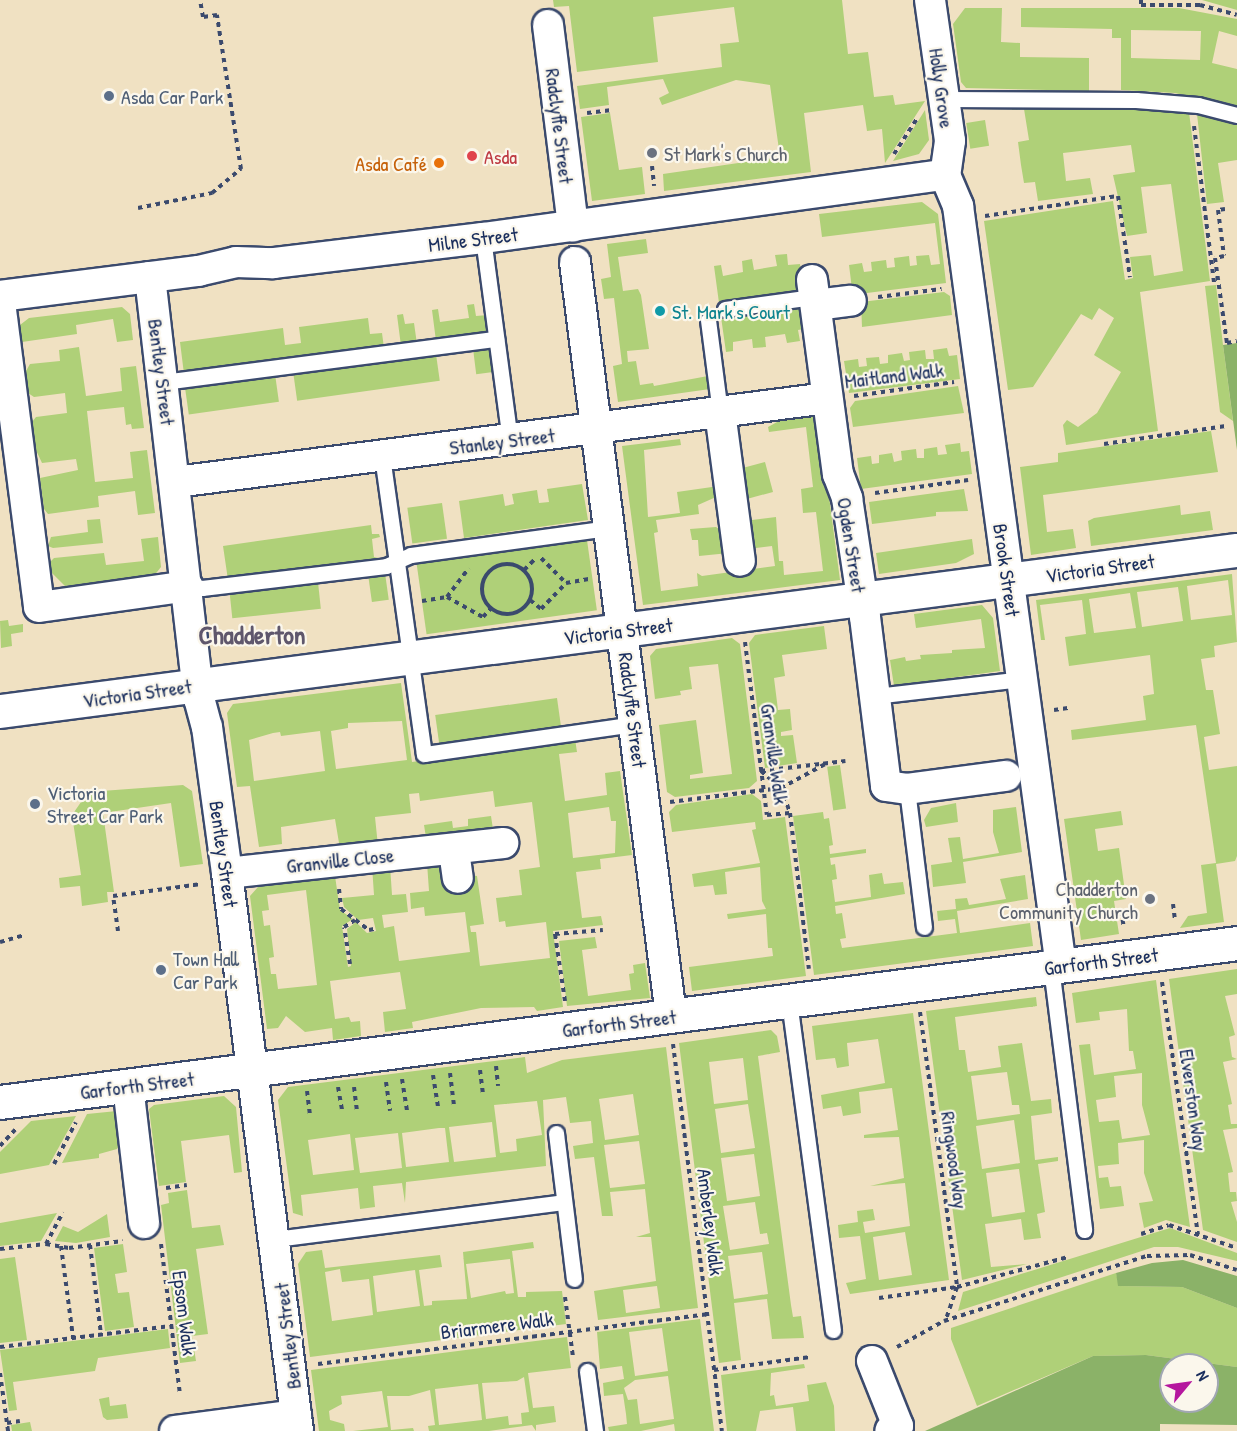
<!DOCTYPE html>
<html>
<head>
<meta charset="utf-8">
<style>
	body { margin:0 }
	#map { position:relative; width:1237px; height:1431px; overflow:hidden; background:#f0e1c2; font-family:"Patrick Hand",sans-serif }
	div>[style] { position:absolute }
	.green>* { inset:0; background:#afd078; transform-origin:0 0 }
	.forest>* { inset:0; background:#8bb268 }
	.path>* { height:4px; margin-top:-2px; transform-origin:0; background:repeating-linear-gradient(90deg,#3b4a6d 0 4.5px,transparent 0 9px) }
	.path>.ring { margin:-2px; padding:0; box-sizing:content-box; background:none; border:4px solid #3b4a6d; border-radius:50% }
	.roads { filter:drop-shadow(2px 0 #3b4a6d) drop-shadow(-2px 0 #3b4a6d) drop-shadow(0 2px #3b4a6d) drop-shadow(0 -2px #3b4a6d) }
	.service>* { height:15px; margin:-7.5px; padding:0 7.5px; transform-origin:7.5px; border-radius:7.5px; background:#fff }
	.minor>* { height:30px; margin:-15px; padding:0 15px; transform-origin:15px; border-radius:15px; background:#fff }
	.tertiary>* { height:33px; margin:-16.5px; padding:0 16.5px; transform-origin:16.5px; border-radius:16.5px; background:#fff }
	.dots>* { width:16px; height:16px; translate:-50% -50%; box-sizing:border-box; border:3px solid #fbf7ec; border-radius:50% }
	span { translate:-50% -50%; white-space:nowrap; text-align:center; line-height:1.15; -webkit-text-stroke:4.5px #fbf7ec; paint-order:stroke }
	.street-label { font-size:20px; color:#1b2f5e }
	.service-label { font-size:20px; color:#4e5e75 }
	.left { translate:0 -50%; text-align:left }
	.worship-label { font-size:20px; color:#5b616d }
	.right { translate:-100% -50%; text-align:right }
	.health-label { font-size:20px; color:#be3a42 }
	.food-label { font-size:20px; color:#c56008 }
	.culture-label { font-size:20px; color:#0d838f }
	.district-label { font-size:26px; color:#5f576c; font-weight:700 }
	.north { position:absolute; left:1159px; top:1353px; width:60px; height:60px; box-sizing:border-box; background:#fbf7ec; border:2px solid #a1a7b3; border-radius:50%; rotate:61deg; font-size:16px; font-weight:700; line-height:24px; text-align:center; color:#1b2f5e }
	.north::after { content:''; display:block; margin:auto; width:21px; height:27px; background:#b5179e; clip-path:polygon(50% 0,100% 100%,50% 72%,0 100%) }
</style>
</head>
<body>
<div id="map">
	<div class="green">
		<div style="clip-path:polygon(553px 0,842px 0,848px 54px,868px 52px,874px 97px,893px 95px,895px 105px,925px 101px,885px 163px,882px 129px,867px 131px,863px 105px,804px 113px,811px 172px,664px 191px,663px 174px,780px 157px,770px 85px,736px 80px,662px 105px,659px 98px,669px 93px,663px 79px,607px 87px,609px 105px,580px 109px,577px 86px,722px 67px,720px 44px,739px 42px,734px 7px,653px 17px,658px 62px,577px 72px,569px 6px,554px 7px)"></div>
		<div style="clip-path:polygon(1202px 0,1237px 0,1237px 10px)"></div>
		<div style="clip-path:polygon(965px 8px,1002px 8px,1001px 42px,1020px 43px,1020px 57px,1089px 58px,1089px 91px,966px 88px,961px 82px,953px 24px)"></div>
		<div style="clip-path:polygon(evenodd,1021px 8px,1179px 8px,1237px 19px,1237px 36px,1219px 31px,1212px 63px,1237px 69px,1237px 108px,1175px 93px,1121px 90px,1121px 38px,1112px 38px,1112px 29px,1021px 27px,1021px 8px,1131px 30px,1201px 31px,1200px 60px,1131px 58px,1131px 30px)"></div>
		<div style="clip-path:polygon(1011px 105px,1189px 112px,1210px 281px,1140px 292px,1158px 431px,1066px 445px,1063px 425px,1067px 420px,1078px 427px,1097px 413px,1121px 372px,1094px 355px,1114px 318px,1099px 308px,1092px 320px,1081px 314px,1033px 387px,1008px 390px,984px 221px,1113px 201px,1125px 280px,1133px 278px,1130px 257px,1151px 255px,1154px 276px,1183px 271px,1171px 184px,1141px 187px,1147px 233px,1127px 236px,1113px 175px,1135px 172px,1131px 145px,1063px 153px,1066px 181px,1090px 178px,1093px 194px,1038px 201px,1035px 182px,1024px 183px,1021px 165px,1018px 142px,1029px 140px,1024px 109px,1012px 110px)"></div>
		<div style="clip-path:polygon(925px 110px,929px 140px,919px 154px,893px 161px)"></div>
		<div style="clip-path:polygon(610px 113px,619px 170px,642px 167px,645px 194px,592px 201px,581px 117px)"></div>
		<div style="clip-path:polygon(1197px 114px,1237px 125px,1237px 160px,1218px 163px,1224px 202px,1207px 204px)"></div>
		<div style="left:985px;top:120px;width:26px;height:19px;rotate:81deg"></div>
		<div style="clip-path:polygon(922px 202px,938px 214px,946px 283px,859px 294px,852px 289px,849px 265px,862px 263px,864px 272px,872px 271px,871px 262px,886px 260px,887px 268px,895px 267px,894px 258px,909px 256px,910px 266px,917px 265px,916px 256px,929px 255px,931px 265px,940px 264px,935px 223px,822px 237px,819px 214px)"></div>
		<div style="clip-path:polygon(646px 239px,648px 253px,618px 257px,623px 291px,638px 289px,641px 295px,649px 349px,627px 351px,628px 362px,636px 361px,640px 385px,653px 383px,654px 386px,708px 376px,710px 389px,618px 402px,613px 366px,622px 364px,614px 298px,604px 299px,601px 279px,611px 277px,607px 244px)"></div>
		<div style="clip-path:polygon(787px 254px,788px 265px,800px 264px,804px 291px,719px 303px,714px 266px,721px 265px,723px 276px,743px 272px,742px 261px,752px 259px,754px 270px,777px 266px,775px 255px)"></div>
		<div style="clip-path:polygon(1216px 285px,1223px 345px,1233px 421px,1220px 412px,1205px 286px)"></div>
		<div style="clip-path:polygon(944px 292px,950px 296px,952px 315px,862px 327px,861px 302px)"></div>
		<div style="clip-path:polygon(474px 304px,476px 316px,488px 315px,490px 334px,436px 341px,432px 310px,438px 309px,440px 322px,469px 318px,467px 305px)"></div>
		<div style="clip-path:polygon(805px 306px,809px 328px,798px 330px,800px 341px,787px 343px,785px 334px,765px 337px,766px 347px,753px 348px,752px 339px,733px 342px,733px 351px,726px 352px,721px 317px)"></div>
		<div style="clip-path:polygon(122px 307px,130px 314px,133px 340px,117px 342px,113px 319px,76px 325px,77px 334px,22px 342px,20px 325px,29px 318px)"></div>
		<div style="clip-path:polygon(403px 314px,405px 324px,414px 323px,417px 344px,401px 346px,397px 315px)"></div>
		<div style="clip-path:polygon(368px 318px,370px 334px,382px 333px,384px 348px,184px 374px,180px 342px,283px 328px,285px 345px,301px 343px,299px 327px)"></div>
		<div style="clip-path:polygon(79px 347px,86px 396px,122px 391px,120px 368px,136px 366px,144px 428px,132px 429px,131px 424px,126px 425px,124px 407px,87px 411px,95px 482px,133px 478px,130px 452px,147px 450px,155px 513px,138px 515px,135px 491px,98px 496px,99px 507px,48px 514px,44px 509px,40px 478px,78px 470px,76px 459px,42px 463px,35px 448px,32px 422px,36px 417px,67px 413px,65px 393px,34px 397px,28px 393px,26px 371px,30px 364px,60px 361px,59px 350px)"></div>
		<div style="left:492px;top:347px;width:25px;height:19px;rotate:83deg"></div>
		<div style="clip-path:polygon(947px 348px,949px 356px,957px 355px,960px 379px,849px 393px,844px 361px,858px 359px,859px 367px,867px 366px,866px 358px,879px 357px,880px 364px,888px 363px,888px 355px,902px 353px,904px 361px,910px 360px,909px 352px,925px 350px,926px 359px,934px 359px,933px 350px)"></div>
		<div style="left:436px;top:354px;width:27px;height:144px;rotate:82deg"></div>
		<div style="left:275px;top:374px;width:28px;height:91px;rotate:82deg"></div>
		<div style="clip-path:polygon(958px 386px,964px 413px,853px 427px,850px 408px,855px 401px)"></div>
		<div style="clip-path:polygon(810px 413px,819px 420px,840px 580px,643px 605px,622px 446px,680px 439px,681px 445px,644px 450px,648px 517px,680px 513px,677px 492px,719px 486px,716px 497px,698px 505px,699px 514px,656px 520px,658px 532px,654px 533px,661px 591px,698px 586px,697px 573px,702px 576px,775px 566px,772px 546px,748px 549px,744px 521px,776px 517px,779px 561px,783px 561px,784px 575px,823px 571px,816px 512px,803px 513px,801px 489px,813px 487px,806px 427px,769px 432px,768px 427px,790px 415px)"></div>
		<div style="clip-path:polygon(1211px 431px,1218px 472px,1043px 495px,1047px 532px,1073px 529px,1076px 548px,1031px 555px,1020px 467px,1058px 462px,1058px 453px)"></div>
		<div style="clip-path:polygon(960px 443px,961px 452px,969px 451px,972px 474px,861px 489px,857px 458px,871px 456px,872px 464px,879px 463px,879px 455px,892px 453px,894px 462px,902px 460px,901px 451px,916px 449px,917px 458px,924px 458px,924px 449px,937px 447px,938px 455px,947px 454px,945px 445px)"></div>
		<div style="left:765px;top:462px;width:31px;height:28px;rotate:75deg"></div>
		<div style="clip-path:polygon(582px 484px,588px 520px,464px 538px,459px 501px,503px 494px,505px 506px,514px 504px,512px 494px,537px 490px,539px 503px,549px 502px,547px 489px)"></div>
		<div style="clip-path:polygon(964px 489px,968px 511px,936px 512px,936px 516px,872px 524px,869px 502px)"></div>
		<div style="left:442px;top:503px;width:36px;height:35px;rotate:82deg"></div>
		<div style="clip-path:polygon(1180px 505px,1181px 515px,1210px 511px,1213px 530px,1091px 546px,1088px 521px,1094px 518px)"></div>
		<div style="clip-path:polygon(100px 519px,103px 543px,53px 548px,48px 546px,51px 537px,88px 532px,87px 520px)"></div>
		<div style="clip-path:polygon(371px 525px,372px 534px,379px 534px,380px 537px,372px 539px,374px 557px,383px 559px,228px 580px,223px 546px)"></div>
		<div style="clip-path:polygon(716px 527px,722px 531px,729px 553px,699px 556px,698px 540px,692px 540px,690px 529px)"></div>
		<div style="clip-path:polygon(158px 537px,161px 567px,153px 577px,65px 586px,50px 571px,49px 563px,54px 558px,104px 553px,106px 565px,144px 561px,141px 539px)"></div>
		<div style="clip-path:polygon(972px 539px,974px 554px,956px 563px,879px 574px,876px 553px)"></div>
		<div style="left:587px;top:540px;width:71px;height:172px;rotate:82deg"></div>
		<div style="left:385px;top:573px;width:27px;height:17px;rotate:82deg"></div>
		<div style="clip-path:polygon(evenodd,1232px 574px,1237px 642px,1214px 646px,1215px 657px,1201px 659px,1206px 690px,1213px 690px,1220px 734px,1204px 737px,1209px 770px,1237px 766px,1237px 856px,1235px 861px,1216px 864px,1224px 922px,1180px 928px,1188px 916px,1207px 913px,1201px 865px,1216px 863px,1196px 725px,1072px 740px,1071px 730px,1146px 720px,1143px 696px,1154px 694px,1150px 655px,1069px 666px,1065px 637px,1086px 634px,1082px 600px,1040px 605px,1045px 640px,1041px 640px,1036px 600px,1232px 574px,1228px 580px,1232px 615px,1191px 620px,1187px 586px,1228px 580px,1232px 574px,1178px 587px,1183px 621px,1142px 627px,1137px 592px,1178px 587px,1232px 574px,1130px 593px,1136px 628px,1094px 633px,1089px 599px,1130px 593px)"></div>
		<div style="left:318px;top:582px;width:27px;height:89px;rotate:84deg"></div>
		<div style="clip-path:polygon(982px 605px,993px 618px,1000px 671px,894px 686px,890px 660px,905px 657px,906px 661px,921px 659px,920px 655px,952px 653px,952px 650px,985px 648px,981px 619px,916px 628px,914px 614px)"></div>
		<div style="clip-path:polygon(8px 620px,9px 626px,23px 624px,23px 632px,11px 634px,12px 646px,1px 648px,0 621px)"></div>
		<div style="clip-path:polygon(824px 626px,827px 649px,782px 655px,785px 676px,774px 678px,778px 710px,790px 709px,792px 730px,781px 732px,781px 736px,793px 735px,797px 763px,765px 768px,749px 643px,755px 635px)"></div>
		<div style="clip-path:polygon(732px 638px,740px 644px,757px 781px,749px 788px,675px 797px,667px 792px,659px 725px,696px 720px,703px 773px,690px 775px,690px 779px,732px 774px,718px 664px,689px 667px,692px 689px,680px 691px,681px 695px,655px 699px,650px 656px,656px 649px)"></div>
		<div style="clip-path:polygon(evenodd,401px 683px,412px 762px,575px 739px,577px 752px,559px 754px,565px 801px,607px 795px,605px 773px,620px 771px,632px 855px,600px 859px,601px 869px,576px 872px,582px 918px,601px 916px,603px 925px,553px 931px,563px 1007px,537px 1011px,534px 1007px,481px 1008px,412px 1022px,413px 1028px,385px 1032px,383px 1012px,406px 1009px,400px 972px,330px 981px,335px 1019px,349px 1017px,351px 1022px,360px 1021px,361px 1036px,333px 1040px,332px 1028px,305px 1032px,286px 1016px,278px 1028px,267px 1029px,250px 896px,258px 887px,280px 883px,280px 876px,335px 876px,340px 910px,353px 919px,342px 926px,348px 967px,351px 966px,347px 929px,356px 922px,367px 933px,376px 931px,373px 918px,358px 920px,344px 907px,342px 898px,374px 895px,372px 866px,390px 865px,392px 895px,406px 894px,408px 912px,382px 915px,384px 928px,394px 926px,399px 961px,470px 952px,465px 912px,425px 916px,424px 907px,411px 909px,410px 893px,429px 891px,427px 863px,435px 863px,445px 872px,477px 876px,484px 924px,470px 926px,471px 932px,476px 932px,480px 966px,550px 958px,546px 922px,506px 927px,505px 921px,499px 922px,496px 898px,522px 895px,519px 870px,540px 867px,532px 802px,495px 807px,493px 791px,420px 801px,419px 793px,409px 794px,411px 813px,375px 817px,378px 846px,340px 849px,335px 819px,281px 827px,282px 844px,259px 847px,250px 786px,237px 787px,227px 713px,233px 704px,401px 683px,402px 721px,407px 760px,336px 769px,331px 731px,348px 728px,348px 723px,402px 721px,401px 683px,320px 731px,325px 771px,254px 781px,249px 740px,273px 733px,280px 732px,281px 736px,320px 731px,401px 683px,609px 807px,611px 821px,616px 821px,615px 853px,573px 858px,568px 813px,609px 807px,401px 683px,306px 890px,317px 985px,278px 989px,276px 974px,271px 974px,269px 958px,274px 957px,270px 925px,264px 926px,262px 911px,269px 910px,267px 895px,306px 890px)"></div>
		<div style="left:557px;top:698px;width:30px;height:123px;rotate:82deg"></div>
		<div style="left:840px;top:765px;width:44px;height:13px;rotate:82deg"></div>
		<div style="clip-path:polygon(183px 785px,192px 791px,203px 864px,180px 867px,171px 803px,103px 813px,114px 892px,107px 892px,108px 902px,82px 906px,80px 886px,60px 888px,59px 878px,81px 875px,72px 815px,88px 792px)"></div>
		<div style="clip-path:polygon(752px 794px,761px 801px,763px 820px,785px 817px,806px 976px,692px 991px,689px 967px,773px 956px,772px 948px,768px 948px,766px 914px,728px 919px,727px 914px,766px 909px,762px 901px,760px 867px,725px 872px,727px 894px,715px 895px,713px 885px,694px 887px,692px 874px,760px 863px,752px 830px,756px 829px,755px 822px,672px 832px,669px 812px,676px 805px)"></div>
		<div style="clip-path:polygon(956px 803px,958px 822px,926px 827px,924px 820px,931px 808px)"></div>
		<div style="clip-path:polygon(1016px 807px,1022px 852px,963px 862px,966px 883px,933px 887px,931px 865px,952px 862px,948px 838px,960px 837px,963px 859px,999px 853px,993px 832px,993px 810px)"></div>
		<div style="clip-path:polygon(1121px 811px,1123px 825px,1095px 829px,1098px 851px,1119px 848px,1126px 899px,1114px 901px,1119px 934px,1081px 940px,1064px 819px)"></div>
		<div style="clip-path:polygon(823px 812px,824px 819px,829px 818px,833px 845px,829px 846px,830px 854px,866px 849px,866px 853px,830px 858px,831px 865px,835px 864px,837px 879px,832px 880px,835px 902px,871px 897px,869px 875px,882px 873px,884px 884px,903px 882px,905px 894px,835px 906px,836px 914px,842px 913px,846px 938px,840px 939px,842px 948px,957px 933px,955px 919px,938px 921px,937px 911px,956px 909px,955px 899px,967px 898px,969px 905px,1006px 899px,1000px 879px,1025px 875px,1028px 899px,957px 911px,960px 933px,1030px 923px,1033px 946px,814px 975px,793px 816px)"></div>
		<div style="clip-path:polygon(491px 816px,494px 836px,427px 844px,424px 825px,452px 821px,453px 828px,468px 826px,468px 819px)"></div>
		<div style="clip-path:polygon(595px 937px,597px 948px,582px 950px,588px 996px,631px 990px,629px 974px,634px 973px,633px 965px,645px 963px,650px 998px,567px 1006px,559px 941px)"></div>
		<div style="clip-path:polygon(1237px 969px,1237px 994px,1225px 996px,1235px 1035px,1229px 1037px,1232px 1057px,1237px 1059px,1223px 1062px,1232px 1104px,1228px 1105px,1231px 1124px,1237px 1124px,1237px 1128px,1223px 1130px,1233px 1172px,1228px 1173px,1230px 1192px,1236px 1192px,1237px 1201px,1231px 1202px,1237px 1222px,1237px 1242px,1203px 1230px,1169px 979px)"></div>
		<div style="clip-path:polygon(evenodd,1156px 980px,1163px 1034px,1190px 1227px,1166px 1220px,1144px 1228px,1139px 1203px,1153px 1201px,1144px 1173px,1144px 1140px,1118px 1143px,1119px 1164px,1098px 1166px,1099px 1178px,1108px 1177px,1110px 1187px,1121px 1186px,1124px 1206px,1100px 1209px,1079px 1045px,1090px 1044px,1094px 1075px,1136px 1069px,1133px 1051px,1129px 1051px,1127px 1009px,1099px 1012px,1100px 1020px,1076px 1023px,1072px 993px,1156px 980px,1142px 1073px,1142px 1105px,1150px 1135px,1122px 1139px,1119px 1120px,1099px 1122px,1096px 1100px,1116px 1097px,1114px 1076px,1142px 1073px)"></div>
		<div style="clip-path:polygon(evenodd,1036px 997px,1037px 1006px,955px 1017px,959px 1050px,965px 1050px,968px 1072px,1001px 1067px,998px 1046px,1022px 1043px,1031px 1101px,1051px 1099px,1052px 1113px,1031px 1116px,1035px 1160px,1058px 1157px,1058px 1161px,1038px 1164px,1045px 1212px,1037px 1214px,1041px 1238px,1024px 1240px,1021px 1219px,985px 1224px,991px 1267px,1027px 1264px,962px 1280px,926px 1011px,1036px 997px,1007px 1072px,1012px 1105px,1019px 1105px,1020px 1114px,977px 1120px,971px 1076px,1007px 1072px,1036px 997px,1014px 1120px,1020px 1163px,982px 1169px,976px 1126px,1014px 1120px,1036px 997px,1019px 1169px,1025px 1212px,992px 1217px,986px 1173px,1019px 1169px)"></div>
		<div style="clip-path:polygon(evenodd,913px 1013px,949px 1280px,850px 1294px,846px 1283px,866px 1279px,860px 1236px,839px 1238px,838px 1225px,858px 1222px,857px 1211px,873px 1209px,875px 1220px,863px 1222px,865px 1233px,910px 1226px,905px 1183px,870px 1186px,904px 1178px,899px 1137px,864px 1138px,864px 1135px,898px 1130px,892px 1088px,859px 1092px,861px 1113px,843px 1116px,841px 1106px,823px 1109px,821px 1095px,885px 1083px,878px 1039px,847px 1043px,849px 1066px,837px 1068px,835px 1058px,816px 1060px,812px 1026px,913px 1013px,905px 1232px,912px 1275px,879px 1280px,873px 1237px,905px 1232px)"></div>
		<div style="clip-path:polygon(evenodd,771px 1030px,777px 1036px,780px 1052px,758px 1056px,791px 1305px,793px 1317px,801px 1316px,804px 1338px,772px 1339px,767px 1299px,734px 1303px,741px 1360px,719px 1363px,679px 1043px,771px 1030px,743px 1058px,748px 1100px,714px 1104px,709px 1062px,743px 1058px,771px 1030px,748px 1104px,755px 1148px,721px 1153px,715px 1109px,748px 1104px,771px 1030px,754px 1154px,760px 1196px,727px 1201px,721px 1158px,754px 1154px,771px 1030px,755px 1202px,760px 1234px,767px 1233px,769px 1244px,730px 1250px,723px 1206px,755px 1202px,771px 1030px,762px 1252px,768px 1294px,734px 1299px,728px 1256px,762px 1252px)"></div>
		<div style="clip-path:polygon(evenodd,666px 1047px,698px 1308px,598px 1320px,594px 1291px,656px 1281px,651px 1237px,636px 1237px,650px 1233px,645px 1189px,610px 1192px,613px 1216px,602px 1216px,594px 1157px,575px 1159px,573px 1146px,593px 1143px,591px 1121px,570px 1123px,566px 1097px,543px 1100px,546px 1166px,406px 1182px,405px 1203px,402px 1183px,373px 1186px,375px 1207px,360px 1209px,358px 1188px,301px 1195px,303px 1216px,293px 1213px,278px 1100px,288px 1087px,525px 1057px,527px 1073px,562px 1060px,666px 1047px,633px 1094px,639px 1135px,605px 1140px,599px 1099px,633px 1094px,666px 1047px,537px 1101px,542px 1135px,516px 1139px,517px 1151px,500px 1153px,494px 1105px,537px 1101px,666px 1047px,492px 1122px,496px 1157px,454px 1162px,449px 1127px,492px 1122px,666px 1047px,439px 1128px,445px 1128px,449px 1162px,406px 1167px,402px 1133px,439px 1128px,666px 1047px,398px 1133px,402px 1168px,360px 1173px,355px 1138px,398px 1133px,666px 1047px,350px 1134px,354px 1170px,313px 1175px,308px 1140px,350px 1134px,666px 1047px,639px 1141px,645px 1184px,610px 1188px,604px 1145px,639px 1141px,666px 1047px,657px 1286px,660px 1308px,626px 1313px,623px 1290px,657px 1286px)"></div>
		<div style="clip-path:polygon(224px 1096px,236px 1107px,242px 1172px,234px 1173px,229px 1135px,181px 1141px,186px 1182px,159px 1186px,149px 1109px,154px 1105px)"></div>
		<div style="clip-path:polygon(117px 1111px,120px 1144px,117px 1149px,99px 1154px,99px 1158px,62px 1163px,87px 1114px)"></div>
		<div style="clip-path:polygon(76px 1116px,49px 1165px,0 1174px,0 1152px,31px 1121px)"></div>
		<div style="clip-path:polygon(187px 1190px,192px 1228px,220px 1225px,224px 1245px,196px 1249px,208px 1334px,192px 1336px,196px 1361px,180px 1363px,161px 1205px,169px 1203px,168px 1193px)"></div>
		<div style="clip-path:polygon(57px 1213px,41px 1241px,0 1246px,0 1223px)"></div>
		<div style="clip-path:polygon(107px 1214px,110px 1237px,76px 1243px,55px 1241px,63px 1226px,78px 1232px)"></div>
		<div style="clip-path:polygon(1170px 1228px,1237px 1253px,1237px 1261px,1178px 1247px,1154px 1247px,958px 1311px,963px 1292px)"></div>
		<div style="clip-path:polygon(evenodd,533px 1242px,534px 1248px,512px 1251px,518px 1297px,526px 1297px,526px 1292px,562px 1291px,566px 1324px,310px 1357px,298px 1264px,306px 1252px,322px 1250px,325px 1268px,440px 1255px,442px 1267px,419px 1270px,424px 1306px,432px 1305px,432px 1301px,467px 1299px,463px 1252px,533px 1242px,510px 1259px,514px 1293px,506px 1294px,505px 1291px,471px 1298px,466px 1264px,510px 1259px,533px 1242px,340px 1269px,342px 1282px,369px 1279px,373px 1315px,332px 1321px,325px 1272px,340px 1269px,533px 1242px,415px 1270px,420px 1306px,377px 1312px,373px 1276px,415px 1270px)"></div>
		<div style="clip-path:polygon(123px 1244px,127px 1272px,115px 1274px,118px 1293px,129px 1292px,134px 1327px,105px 1331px,94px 1248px)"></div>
		<div style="clip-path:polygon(15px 1257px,27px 1340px,0 1343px,0 1259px)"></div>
		<div style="clip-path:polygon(1116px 1273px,1119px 1286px,1182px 1287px,1237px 1308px,1237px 1367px,1146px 1355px,1093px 1356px,977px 1406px,951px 1339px,951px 1328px)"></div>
		<div style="clip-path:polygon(evenodd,700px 1319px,714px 1431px,675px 1431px,674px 1424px,641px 1431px,609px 1431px,608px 1427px,627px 1424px,626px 1414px,623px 1394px,604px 1396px,603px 1383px,624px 1379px,622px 1366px,600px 1369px,597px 1332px,700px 1319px,662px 1328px,668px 1371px,635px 1376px,629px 1332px,662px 1328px,700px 1319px,668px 1376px,674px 1419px,640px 1424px,637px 1399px,628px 1400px,624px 1388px,635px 1380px,668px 1376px)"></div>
		<div style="clip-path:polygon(168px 1329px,170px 1348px,98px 1358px,95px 1371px,13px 1382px,17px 1410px,9px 1411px,0 1350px)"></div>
		<div style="clip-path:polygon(evenodd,567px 1337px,571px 1368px,528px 1373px,533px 1408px,554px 1406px,556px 1422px,536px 1425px,536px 1431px,532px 1425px,489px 1431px,429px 1431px,428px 1426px,435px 1425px,430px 1390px,409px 1396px,387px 1396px,391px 1430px,413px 1428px,414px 1431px,353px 1431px,388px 1427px,382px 1391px,341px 1396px,342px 1404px,329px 1411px,330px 1420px,344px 1424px,345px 1431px,319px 1431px,311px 1370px,567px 1337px,524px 1377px,529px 1412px,521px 1413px,522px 1424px,509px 1425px,508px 1416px,486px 1419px,482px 1383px,517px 1381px,524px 1377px,567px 1337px,478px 1384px,482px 1420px,439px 1425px,435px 1389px,478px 1384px)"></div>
		<div style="clip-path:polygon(804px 1364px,805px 1368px,771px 1373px,770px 1396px,774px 1395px,776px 1406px,809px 1401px,807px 1385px,826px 1382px,834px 1406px,835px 1431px,796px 1431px,793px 1407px,760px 1411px,756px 1431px,727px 1431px,721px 1375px)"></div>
		<div style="clip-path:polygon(109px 1397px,110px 1406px,126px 1404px,128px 1418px,107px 1420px,103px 1417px,99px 1399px)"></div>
		<div style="clip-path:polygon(30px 1422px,32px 1431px,12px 1431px,11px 1425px)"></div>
	</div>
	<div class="forest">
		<div style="clip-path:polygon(1237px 343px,1237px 450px,1223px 345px)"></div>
		<div style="clip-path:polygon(1183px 1260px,1237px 1276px,1237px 1308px,1182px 1287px,1118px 1286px,1116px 1273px,1152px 1263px)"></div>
		<div style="clip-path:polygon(evenodd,1146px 1355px,1237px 1367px,1237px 1425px,1160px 1424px,1160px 1431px,925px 1431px,1093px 1356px,1146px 1355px,1171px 1365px,1207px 1365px,1207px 1401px,1171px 1401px,1171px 1365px)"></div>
	</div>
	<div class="path">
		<div style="left:1141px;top:0;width:5px;rotate:90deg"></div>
		<div style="left:1141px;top:5px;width:59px"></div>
		<div style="left:1200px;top:5px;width:38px;rotate:15deg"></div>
		<div style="left:587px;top:113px;width:23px;rotate:-7deg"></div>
		<div style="left:1194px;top:126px;width:158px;rotate:82.7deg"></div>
		<div style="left:894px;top:154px;width:44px;rotate:-57deg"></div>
		<div style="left:652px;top:166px;width:20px;rotate:84deg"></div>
		<div style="left:138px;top:208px;width:76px;rotate:-11.5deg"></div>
		<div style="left:212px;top:193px;width:38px;rotate:-40deg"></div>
		<div style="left:241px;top:169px;width:156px;rotate:-98.9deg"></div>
		<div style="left:217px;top:15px;width:14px;rotate:172deg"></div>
		<div style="left:203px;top:17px;width:17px;rotate:-100deg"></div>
		<div style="left:1225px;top:209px;width:7px;rotate:172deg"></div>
		<div style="left:1218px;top:210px;width:46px;rotate:82.6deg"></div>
		<div style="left:1224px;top:256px;width:9px;rotate:167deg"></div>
		<div style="left:1215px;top:258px;width:86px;rotate:82deg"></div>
		<div style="left:1227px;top:343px;width:10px;rotate:-11deg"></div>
		<div style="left:985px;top:216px;width:134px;rotate:-8.6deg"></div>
		<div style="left:1118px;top:196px;width:82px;rotate:81.6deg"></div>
		<div style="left:878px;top:297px;width:64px;rotate:-7.1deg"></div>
		<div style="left:854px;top:396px;width:101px;rotate:-8deg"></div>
		<div style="left:1104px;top:444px;width:123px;rotate:-8.4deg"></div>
		<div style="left:875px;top:493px;width:94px;rotate:-8deg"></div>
		<div style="left:541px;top:558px;width:35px;rotate:45deg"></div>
		<div class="ring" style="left:482px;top:564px;width:46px;height:46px"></div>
		<div style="left:524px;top:570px;width:14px;rotate:-45deg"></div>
		<div style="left:447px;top:597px;width:41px;rotate:29.1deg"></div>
		<div style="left:530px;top:600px;width:14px;rotate:39deg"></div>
		<div style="left:422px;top:601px;width:25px;rotate:-9deg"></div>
		<div style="left:447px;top:597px;width:36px;rotate:-53deg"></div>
		<div style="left:541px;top:609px;width:36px;rotate:-46deg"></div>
		<div style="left:566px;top:583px;width:23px;rotate:-10deg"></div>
		<div style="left:483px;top:617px;width:12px;rotate:-48deg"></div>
		<div style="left:745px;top:642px;width:174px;rotate:82.8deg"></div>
		<div style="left:767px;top:815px;width:23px;rotate:-5deg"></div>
		<div style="left:790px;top:813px;width:157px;rotate:83.1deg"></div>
		<div style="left:1054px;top:710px;width:14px;rotate:-8deg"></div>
		<div style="left:761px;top:771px;width:85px;rotate:-6.8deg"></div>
		<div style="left:761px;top:771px;width:26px;rotate:40deg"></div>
		<div style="left:781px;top:788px;width:27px;rotate:70deg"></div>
		<div style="left:670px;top:802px;width:112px;rotate:-7.2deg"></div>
		<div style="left:781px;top:788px;width:52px;rotate:-28.5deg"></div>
		<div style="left:339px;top:889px;width:20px;rotate:84deg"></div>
		<div style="left:341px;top:909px;width:35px;rotate:37deg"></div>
		<div style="left:369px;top:930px;width:5px;rotate:-11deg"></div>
		<div style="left:1173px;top:904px;width:17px;rotate:83deg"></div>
		<div style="left:1121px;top:911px;width:17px;rotate:80deg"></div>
		<div style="left:118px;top:931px;width:35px;rotate:-98deg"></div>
		<div style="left:113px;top:896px;width:89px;rotate:-7.8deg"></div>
		<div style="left:0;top:942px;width:26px;rotate:-16deg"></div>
		<div style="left:350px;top:964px;width:37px;rotate:-99deg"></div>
		<div style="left:344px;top:927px;width:13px;rotate:-32deg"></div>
		<div style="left:1162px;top:982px;width:255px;rotate:81.9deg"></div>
		<div style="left:565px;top:1001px;width:68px;rotate:-98.5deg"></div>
		<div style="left:555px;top:934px;width:48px;rotate:-4.8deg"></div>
		<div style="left:920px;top:1012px;width:277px;rotate:82.3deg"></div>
		<div style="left:957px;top:1287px;width:36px;rotate:109deg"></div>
		<div style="left:673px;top:1044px;width:390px;rotate:82.8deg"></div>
		<div style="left:496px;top:1066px;width:20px;rotate:84deg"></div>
		<div style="left:480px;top:1070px;width:23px;rotate:83deg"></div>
		<div style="left:450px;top:1073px;width:32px;rotate:83deg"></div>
		<div style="left:433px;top:1075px;width:32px;rotate:81deg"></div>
		<div style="left:402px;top:1079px;width:32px;rotate:81deg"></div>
		<div style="left:386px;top:1082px;width:29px;rotate:82deg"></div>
		<div style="left:338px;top:1087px;width:23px;rotate:80deg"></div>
		<div style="left:354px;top:1087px;width:23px;rotate:83deg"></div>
		<div style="left:307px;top:1091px;width:23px;rotate:83deg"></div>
		<div style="left:0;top:1146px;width:23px;rotate:-47deg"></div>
		<div style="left:54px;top:1164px;width:47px;rotate:-62.4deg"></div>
		<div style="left:166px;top:1188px;width:21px;rotate:-8deg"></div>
		<div style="left:1141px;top:1234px;width:29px;rotate:-18deg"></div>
		<div style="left:1169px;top:1225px;width:72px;rotate:18.7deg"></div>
		<div style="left:46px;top:1244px;width:36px;rotate:-62deg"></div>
		<div style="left:161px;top:1244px;width:152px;rotate:82.8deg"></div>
		<div style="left:90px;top:1245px;width:90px;rotate:83deg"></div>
		<div style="left:61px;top:1246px;width:92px;rotate:82.5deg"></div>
		<div style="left:0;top:1249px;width:46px;rotate:-6.2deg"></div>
		<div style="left:46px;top:1244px;width:23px;rotate:10deg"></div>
		<div style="left:69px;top:1248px;width:54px;rotate:-7.4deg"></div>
		<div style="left:565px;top:1297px;width:61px;rotate:82.4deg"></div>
		<div style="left:879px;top:1298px;width:79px;rotate:-8deg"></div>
		<div style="left:957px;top:1287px;width:115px;rotate:-15.1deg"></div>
		<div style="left:0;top:1347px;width:172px;rotate:-7deg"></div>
		<div style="left:897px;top:1347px;width:54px;rotate:-29deg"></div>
		<div style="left:944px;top:1321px;width:213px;rotate:-17.8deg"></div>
		<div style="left:1147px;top:1256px;width:43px;rotate:-1.3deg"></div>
		<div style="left:1190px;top:1255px;width:49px;rotate:17.7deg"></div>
		<div style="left:318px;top:1364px;width:392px;rotate:-7.3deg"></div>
		<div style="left:714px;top:1370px;width:97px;rotate:-7.7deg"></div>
		<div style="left:0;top:1373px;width:59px;rotate:82.1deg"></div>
		<div style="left:7px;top:1423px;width:13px;rotate:-9deg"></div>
	</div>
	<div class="roads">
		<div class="service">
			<div style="left:944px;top:99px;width:192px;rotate:0.3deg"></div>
			<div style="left:1136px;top:100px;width:62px;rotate:4.6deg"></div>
			<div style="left:1198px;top:105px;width:40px;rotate:14.4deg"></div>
			<div style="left:483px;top:238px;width:204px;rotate:82.4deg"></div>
			<div style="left:725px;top:309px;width:81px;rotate:-7.8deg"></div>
			<div style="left:805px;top:298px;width:13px;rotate:32deg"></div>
			<div style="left:708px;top:320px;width:93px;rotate:82.6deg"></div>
			<div style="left:163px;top:382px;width:336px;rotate:-7.4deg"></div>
			<div style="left:382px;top:456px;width:301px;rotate:82deg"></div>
			<div style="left:424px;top:754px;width:213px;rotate:-8.1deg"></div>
			<div style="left:188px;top:586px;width:14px;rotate:8deg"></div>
			<div style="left:202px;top:588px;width:185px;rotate:-6.8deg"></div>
			<div style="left:386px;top:566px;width:27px;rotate:-24deg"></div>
			<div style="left:411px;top:555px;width:200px;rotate:-7.8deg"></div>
			<div style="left:875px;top:696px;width:148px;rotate:-6.6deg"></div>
			<div style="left:907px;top:789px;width:139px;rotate:83deg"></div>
			<div style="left:1056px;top:966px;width:17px;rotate:100deg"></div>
			<div style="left:1053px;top:983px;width:249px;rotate:82.8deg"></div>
			<div style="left:789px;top:1001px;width:332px;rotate:82.4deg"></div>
			<div style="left:556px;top:1133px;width:147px;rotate:83deg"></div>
			<div style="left:275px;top:1239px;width:291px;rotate:-7.3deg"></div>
			<div style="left:587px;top:1371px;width:61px;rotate:82.4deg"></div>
		</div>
		<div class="minor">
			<div style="left:930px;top:0;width:142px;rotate:81.9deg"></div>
			<div style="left:950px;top:141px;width:34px;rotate:98deg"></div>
			<div style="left:548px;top:25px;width:203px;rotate:82.9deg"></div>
			<div style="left:945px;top:175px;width:34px;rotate:67deg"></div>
			<div style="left:958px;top:206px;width:753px;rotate:82.29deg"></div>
			<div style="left:1059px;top:952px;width:14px;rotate:102deg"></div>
			<div style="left:575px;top:262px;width:760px;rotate:82.74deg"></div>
			<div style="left:150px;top:277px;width:424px;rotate:83.4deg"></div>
			<div style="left:199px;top:698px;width:30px;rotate:75deg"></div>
			<div style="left:207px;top:727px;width:147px;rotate:82.2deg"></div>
			<div style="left:227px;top:873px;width:562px;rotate:82.75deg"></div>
			<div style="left:812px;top:280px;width:196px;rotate:82.4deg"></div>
			<div style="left:838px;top:474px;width:26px;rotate:69deg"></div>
			<div style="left:847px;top:498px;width:120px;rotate:81.4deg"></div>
			<div style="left:865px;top:617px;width:170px;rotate:82.9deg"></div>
			<div style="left:886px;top:786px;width:21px;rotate:8deg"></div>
			<div style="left:907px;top:789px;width:100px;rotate:-7.5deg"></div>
			<div style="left:0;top:296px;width:200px;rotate:-7.2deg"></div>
			<div style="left:198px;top:271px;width:39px;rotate:-13deg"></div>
			<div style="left:236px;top:262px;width:37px;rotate:2deg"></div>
			<div style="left:273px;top:263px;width:211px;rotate:-6.8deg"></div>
			<div style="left:483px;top:238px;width:466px;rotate:-7.8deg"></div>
			<div style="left:0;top:302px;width:307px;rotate:82.7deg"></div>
			<div style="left:39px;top:607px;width:150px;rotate:-8deg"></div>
			<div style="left:816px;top:305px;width:35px;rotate:-7deg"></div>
			<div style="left:720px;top:412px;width:150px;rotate:82.4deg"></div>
			<div style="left:176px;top:482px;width:656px;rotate:-7.35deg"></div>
			<div style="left:454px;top:851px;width:27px;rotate:82deg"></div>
			<div style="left:227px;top:873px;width:278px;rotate:-6.2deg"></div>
			<div style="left:128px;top:1086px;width:138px;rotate:83.3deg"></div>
			<div style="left:872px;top:1361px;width:70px;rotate:68.2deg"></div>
			<div style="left:898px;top:1426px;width:9px;rotate:148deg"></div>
			<div style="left:175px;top:1431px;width:122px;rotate:-7.5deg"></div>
		</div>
		<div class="tertiary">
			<div style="left:0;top:711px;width:1247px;rotate:-7.42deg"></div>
			<div style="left:0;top:1102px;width:1247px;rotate:-7.32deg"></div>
		</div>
	</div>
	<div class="dots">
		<div style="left:109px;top:96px;background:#5c6f8a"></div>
		<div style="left:652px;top:153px;background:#6b7280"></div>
		<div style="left:472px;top:156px;background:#e0444e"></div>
		<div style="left:439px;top:163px;background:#e8710a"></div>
		<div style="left:660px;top:311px;background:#0f9aa8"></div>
		<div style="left:35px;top:804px;background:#5c6f8a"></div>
		<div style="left:1150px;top:899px;background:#6b7280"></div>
		<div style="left:161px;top:970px;background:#5c6f8a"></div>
	</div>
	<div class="street-label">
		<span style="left:942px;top:88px;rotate:82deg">Holly Grove</span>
		<span style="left:560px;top:126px;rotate:83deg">Radclyffe Street</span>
		<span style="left:473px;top:239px;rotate:-7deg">Milne Street</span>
		<span style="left:162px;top:372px;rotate:83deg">Bentley Street</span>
		<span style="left:894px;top:375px;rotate:-7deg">Maitland Walk</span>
		<span style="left:502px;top:441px;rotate:-7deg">Stanley Street</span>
		<span style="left:852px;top:545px;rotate:81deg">Ogden Street</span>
		<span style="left:1100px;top:568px;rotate:-8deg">Victoria Street</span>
		<span style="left:1007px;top:570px;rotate:82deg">Brook Street</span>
		<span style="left:618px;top:631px;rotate:-7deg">Victoria Street</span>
		<span style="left:137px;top:693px;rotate:-8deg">Victoria Street</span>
		<span style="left:633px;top:710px;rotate:83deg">Radclyffe Street</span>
		<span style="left:775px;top:754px;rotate:82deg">Granville Walk</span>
		<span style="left:224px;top:854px;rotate:82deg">Bentley Street</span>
		<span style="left:340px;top:860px;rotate:-6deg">Granville Close</span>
		<span style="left:1101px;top:961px;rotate:-7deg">Garforth Street</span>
		<span style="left:619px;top:1023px;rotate:-7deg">Garforth Street</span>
		<span style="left:137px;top:1085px;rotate:-7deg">Garforth Street</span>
		<span style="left:1194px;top:1100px;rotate:82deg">Elverston Way</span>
		<span style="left:955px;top:1160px;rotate:82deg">Ringwood Way</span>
		<span style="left:711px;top:1222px;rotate:83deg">Amberley Walk</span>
		<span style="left:185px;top:1313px;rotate:83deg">Epsom Walk</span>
		<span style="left:497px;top:1325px;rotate:-7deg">Briarmere Walk</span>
		<span style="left:287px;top:1336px;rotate:-97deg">Bentley Street</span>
	</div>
	<div class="service-label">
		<span class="left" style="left:121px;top:96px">Asda Car Park</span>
		<span class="left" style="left:47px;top:804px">Victoria<br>Street Car Park</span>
		<span class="left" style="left:173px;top:970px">Town Hall<br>Car Park</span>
	</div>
	<div class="worship-label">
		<span class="left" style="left:664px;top:153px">St Mark's Church</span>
		<span class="right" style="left:1138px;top:900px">Chadderton<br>Community Church</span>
	</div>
	<div class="health-label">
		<span class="left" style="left:484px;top:156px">Asda</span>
	</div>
	<div class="food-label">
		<span class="right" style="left:427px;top:163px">Asda Café</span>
	</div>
	<div class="culture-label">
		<span class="left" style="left:672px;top:311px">St. Mark's Court</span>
	</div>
	<div class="district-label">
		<span style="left:252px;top:635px">Chadderton</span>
	</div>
	<div class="north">N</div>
</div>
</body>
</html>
